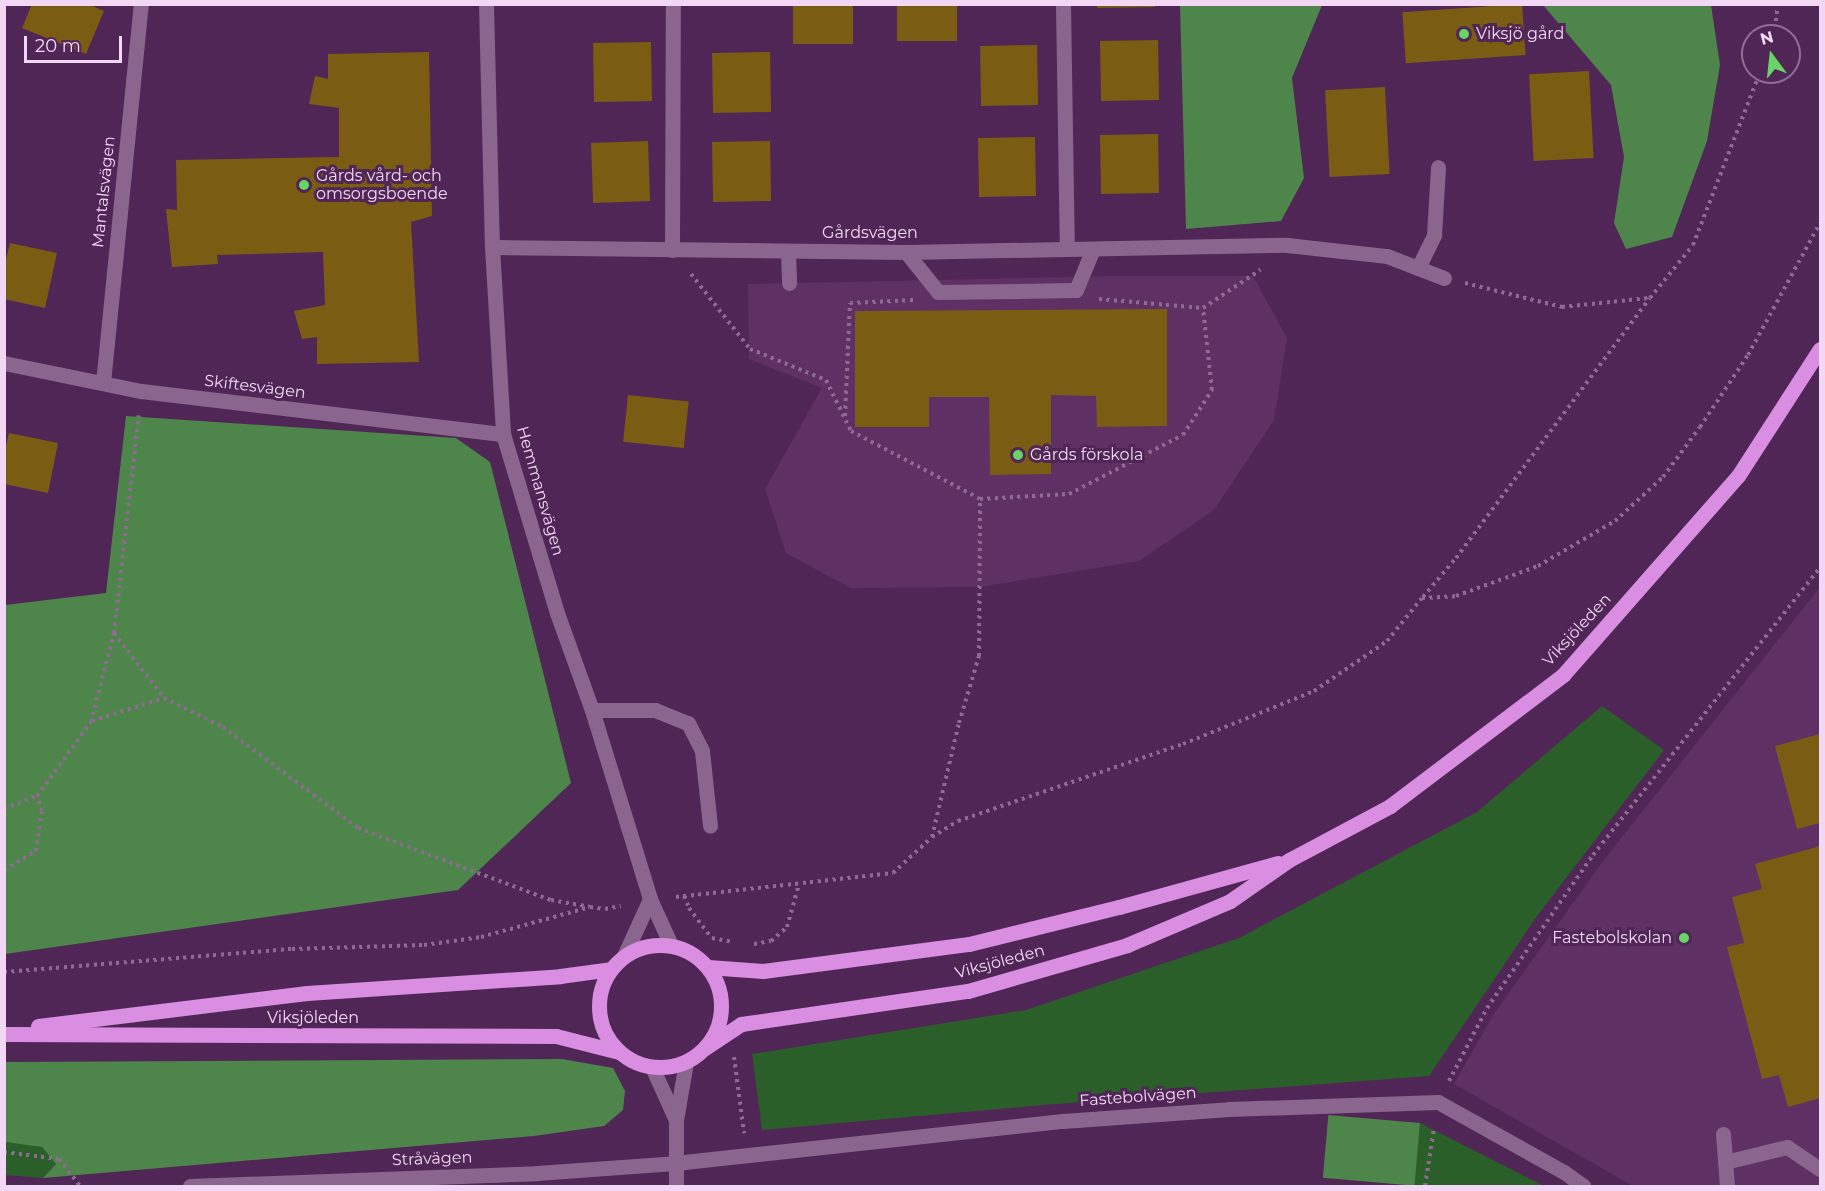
<!DOCTYPE html>
<html>
<head>
<meta charset="utf-8">
<style>
	body { margin:0 }
	#map { position:relative; width:1825px; height:1191px; overflow:hidden; background:#502656; font-family:Montserrat,sans-serif }
	div>[style] { position:absolute }
	.built>* { inset:0; background:#5e3064 }
	.green>* { inset:0; background:#2b5f29 }
	.forest>* { inset:0; background:#4d854b; transform-origin:0 0 }
	.building>* { inset:0; background:#7b5c13; transform-origin:0 0 }
	.path>* { height:4px; margin-top:-2px; transform-origin:0; background:repeating-linear-gradient(90deg,#8f6b94 0 3px,transparent 0 7.5px) }
	.minor>* { height:15px; margin:-7.5px; padding:0 7.5px; transform-origin:7.5px; border-radius:7.5px; background:#8a668e }
	.major>* { height:15px; margin:-7.5px; padding:0 7.5px; transform-origin:7.5px; border-radius:7.5px; background:#d98ee2 }
	.major>.ring { margin:-7.5px; padding:0; box-sizing:content-box; background:none; border:15px solid #d98ee2; border-radius:50% }
	.dots>* { width:16px; height:16px; translate:-50% -50%; box-sizing:border-box; border:3px solid #502656; border-radius:50% }
	span { translate:-50% -50%; white-space:nowrap; text-align:center; line-height:1.15; -webkit-text-stroke:6px #502656; paint-order:stroke }
	.poi-label { font-size:16px; color:#f2d8f5 }
	.left { translate:0 -50%; text-align:left }
	.right { translate:-100% -50%; text-align:right }
	.street-label { font-size:16px; color:#f2d8f5 }
	.frame { position:absolute; inset:0; border:6px solid #f2d8f5; pointer-events:none }
	.north { position:absolute; left:1741px; top:24px; width:60px; height:60px; box-sizing:border-box; background:#502656; border:2px solid #916d96; border-radius:50%; rotate:345deg; font-size:16px; font-weight:700; line-height:24px; text-align:center; color:#f2d8f5 }
	.north::after { content:''; display:block; margin:auto; width:21px; height:27px; background:#68d465; clip-path:polygon(50% 0,100% 100%,50% 72%,0 100%) }
	.scale { position:absolute; left:24px; top:36px; width:98px; height:27px; box-sizing:border-box; border:3px solid #f2d8f5; border-top:0; padding-left:8px; font-size:18px; line-height:21px; white-space:nowrap; color:#f2d8f5; -webkit-text-stroke:4px #502656; paint-order:stroke }
</style>
</head>
<body>
<div id="map">
	<div class="built">
		<div style="clip-path:polygon(1120px 276px,1253px 276px,1287px 338px,1274px 420px,1214px 510px,1139px 561px,979px 587px,851px 588px,786px 553px,765px 489px,822px 388px,749px 359px,748px 284px)"></div>
		<div style="clip-path:polygon(1820px 587px,1820px 1186px,1633px 1186px,1454px 1084px,1493px 1015px,1603px 861px)"></div>
	</div>
	<div class="green">
		<div style="clip-path:polygon(1602px 706px,1664px 750px,1537px 916px,1429px 1076px,1043px 1105px,762px 1130px,752px 1054px,1026px 1010px,1239px 938px,1477px 812px)"></div>
		<div style="clip-path:polygon(1420px 1123px,1544px 1186px,1414px 1186px)"></div>
		<div style="clip-path:polygon(5px 1142px,42px 1147px,56px 1164px,43px 1178px,5px 1175px)"></div>
	</div>
	<div class="forest">
		<div style="clip-path:polygon(1180px 5px,1322px 5px,1292px 78px,1304px 178px,1281px 221px,1186px 229px)"></div>
		<div style="clip-path:polygon(1543px 5px,1711px 5px,1720px 65px,1707px 141px,1672px 237px,1626px 249px,1614px 223px,1624px 157px,1611px 85px)"></div>
		<div style="clip-path:polygon(126px 416px,456px 438px,490px 462px,571px 783px,458px 890px,5px 954px,5px 605px,106px 593px)"></div>
		<div style="clip-path:polygon(562px 1059px,613px 1068px,625px 1091px,623px 1110px,604px 1126px,534px 1136px,43px 1178px,56px 1164px,42px 1147px,5px 1142px,5px 1062px)"></div>
		<div style="left:1420px;top:1123px;width:63px;height:92px;rotate:95deg"></div>
	</div>
	<div class="building">
		<div style="clip-path:polygon(32px 4px,88px 4px,104px 11px,86px 54px,22px 28px)"></div>
		<div style="left:793px;top:4px;width:60px;height:40px"></div>
		<div style="left:897px;top:4px;width:60px;height:37px"></div>
		<div style="clip-path:polygon(1097px 4px,1155px 4px,1155px 7px,1097px 8px)"></div>
		<div style="left:1522px;top:4px;width:51px;height:120px;rotate:86deg"></div>
		<div style="left:1158px;top:40px;width:60px;height:58px;rotate:89deg"></div>
		<div style="left:651px;top:42px;width:59px;height:58px;rotate:89deg"></div>
		<div style="left:1037px;top:45px;width:60px;height:57px;rotate:89deg"></div>
		<div style="clip-path:polygon(429px 52px,432px 216px,411px 222px,419px 362px,317px 364px,317px 337px,302px 339px,294px 311px,325px 305px,323px 252px,217px 255px,218px 264px,172px 267px,166px 209px,177px 210px,176px 160px,339px 157px,339px 108px,309px 104px,315px 76px,328px 79px,328px 54px)"></div>
		<div style="left:770px;top:52px;width:60px;height:58px;rotate:89deg"></div>
		<div style="left:1589px;top:71px;width:87px;height:60px;rotate:87deg"></div>
		<div style="left:1385px;top:87px;width:87px;height:60px;rotate:87deg"></div>
		<div style="left:1158px;top:134px;width:59px;height:58px;rotate:89deg"></div>
		<div style="left:1035px;top:137px;width:59px;height:57px;rotate:89deg"></div>
		<div style="left:648px;top:141px;width:60px;height:57px;rotate:88deg"></div>
		<div style="left:770px;top:141px;width:60px;height:58px;rotate:89deg"></div>
		<div style="clip-path:polygon(10px 243px,57px 253px,45px 308px,4px 299px,4px 268px)"></div>
		<div style="clip-path:polygon(1167px 309px,1167px 426px,1097px 427px,1096px 396px,1051px 395px,1051px 474px,990px 475px,989px 397px,929px 397px,929px 427px,855px 427px,855px 311px)"></div>
		<div style="left:628px;top:395px;width:61px;height:47px;rotate:6deg"></div>
		<div style="clip-path:polygon(9px 433px,58px 443px,48px 493px,4px 484px,4px 455px)"></div>
		<div style="clip-path:polygon(1820px 734px,1820px 823px,1797px 829px,1775px 746px)"></div>
		<div style="clip-path:polygon(1820px 846px,1820px 1098px,1788px 1107px,1779px 1075px,1762px 1079px,1727px 947px,1744px 943px,1732px 897px,1762px 889px,1755px 864px)"></div>
	</div>
	<div class="path">
		<div style="left:1774px;top:36px;width:32px;rotate:-83deg"></div>
		<div style="left:691px;top:274px;width:95px;rotate:51.8deg"></div>
		<div style="left:750px;top:349px;width:82px;rotate:22.2deg"></div>
		<div style="left:826px;top:380px;width:57px;rotate:63.9deg"></div>
		<div style="left:851px;top:431px;width:146px;rotate:27.8deg"></div>
		<div style="left:980px;top:499px;width:89px;rotate:-3.2deg"></div>
		<div style="left:1069px;top:494px;width:128px;rotate:-27.4deg"></div>
		<div style="left:1183px;top:435px;width:54px;rotate:-57.2deg"></div>
		<div style="left:1212px;top:390px;width:82px;rotate:-96.3deg"></div>
		<div style="left:1203px;top:308px;width:69px;rotate:-33.7deg"></div>
		<div style="left:1465px;top:283px;width:100px;rotate:13.9deg"></div>
		<div style="left:1562px;top:307px;width:87px;rotate:-5.9deg"></div>
		<div style="left:1099px;top:299px;width:104px;rotate:4.9deg"></div>
		<div style="left:845px;top:416px;width:113px;rotate:-87.5deg"></div>
		<div style="left:850px;top:303px;width:65px;rotate:-2.6deg"></div>
		<div style="left:1423px;top:597px;width:51px;rotate:-49.8deg"></div>
		<div style="left:1456px;top:558px;width:324px;rotate:-53.3deg"></div>
		<div style="left:1650px;top:298px;width:68px;rotate:-50.9deg"></div>
		<div style="left:1693px;top:245px;width:186px;rotate:-68.8deg"></div>
		<div style="left:114px;top:633px;width:82px;rotate:52.4deg"></div>
		<div style="left:164px;top:698px;width:66px;rotate:26.2deg"></div>
		<div style="left:223px;top:727px;width:169px;rotate:36.8deg"></div>
		<div style="left:358px;top:828px;width:206px;rotate:20.5deg"></div>
		<div style="left:551px;top:900px;width:39px;rotate:10deg"></div>
		<div style="left:92px;top:721px;width:76px;rotate:-17.7deg"></div>
		<div style="left:4px;top:809px;width:35px;rotate:-22deg"></div>
		<div style="left:37px;top:796px;width:92px;rotate:-53.9deg"></div>
		<div style="left:91px;top:722px;width:92px;rotate:-75.5deg"></div>
		<div style="left:114px;top:633px;width:219px;rotate:-83.5deg"></div>
		<div style="left:932px;top:837px;width:117px;rotate:-76.7deg"></div>
		<div style="left:959px;top:723px;width:70px;rotate:-73.4deg"></div>
		<div style="left:979px;top:656px;width:157px;rotate:-89.6deg"></div>
		<div style="left:4px;top:870px;width:37px;rotate:-31deg"></div>
		<div style="left:36px;top:851px;width:40px;rotate:-81.5deg"></div>
		<div style="left:42px;top:811px;width:16px;rotate:-108deg"></div>
		<div style="left:684px;top:896px;width:13px;rotate:67deg"></div>
		<div style="left:689px;top:908px;width:38px;rotate:53deg"></div>
		<div style="left:712px;top:938px;width:20px;rotate:11deg"></div>
		<div style="left:676px;top:897px;width:218px;rotate:-6.3deg"></div>
		<div style="left:893px;top:873px;width:53px;rotate:-42.7deg"></div>
		<div style="left:932px;top:837px;width:31px;rotate:-32deg"></div>
		<div style="left:958px;top:821px;width:238px;rotate:-18.9deg"></div>
		<div style="left:1183px;top:744px;width:141px;rotate:-22deg"></div>
		<div style="left:1314px;top:691px;width:88px;rotate:-34.4deg"></div>
		<div style="left:1387px;top:641px;width:55px;rotate:-50.9deg"></div>
		<div style="left:1422px;top:598px;width:34px;rotate:-3deg"></div>
		<div style="left:1456px;top:596px;width:87px;rotate:-20.1deg"></div>
		<div style="left:1538px;top:566px;width:89px;rotate:-30.3deg"></div>
		<div style="left:1615px;top:521px;width:65px;rotate:-42.5deg"></div>
		<div style="left:1663px;top:477px;width:62px;rotate:-53.5deg"></div>
		<div style="left:1700px;top:427px;width:87px;rotate:-56.3deg"></div>
		<div style="left:1748px;top:355px;width:150px;rotate:-61.4deg"></div>
		<div style="left:754px;top:944px;width:17px;rotate:-10deg"></div>
		<div style="left:771px;top:941px;width:21px;rotate:-41deg"></div>
		<div style="left:787px;top:927px;width:45px;rotate:-74.4deg"></div>
		<div style="left:4px;top:972px;width:289px;rotate:-4.6deg"></div>
		<div style="left:292px;top:949px;width:132px;rotate:-1.7deg"></div>
		<div style="left:424px;top:945px;width:58px;rotate:-8deg"></div>
		<div style="left:481px;top:937px;width:113px;rotate:-15.4deg"></div>
		<div style="left:590px;top:907px;width:15px;rotate:8deg"></div>
		<div style="left:605px;top:909px;width:16px;rotate:-11deg"></div>
		<div style="left:734px;top:1057px;width:77px;rotate:82.5deg"></div>
		<div style="left:1449px;top:1081px;width:82px;rotate:-62.5deg"></div>
		<div style="left:1487px;top:1008px;width:186px;rotate:-55.3deg"></div>
		<div style="left:1593px;top:855px;width:366px;rotate:-51.7deg"></div>
		<div style="left:4px;top:1152px;width:55px;rotate:7.3deg"></div>
		<div style="left:59px;top:1159px;width:34px;rotate:52deg"></div>
		<div style="left:1425px;top:1186px;width:59px;rotate:-81.2deg"></div>
	</div>
	<div class="minor">
		<div style="left:486px;top:4px;width:243px;rotate:88.6deg"></div>
		<div style="left:492px;top:247px;width:187px;rotate:86.6deg"></div>
		<div style="left:503px;top:434px;width:187px;rotate:73.2deg"></div>
		<div style="left:557px;top:613px;width:103px;rotate:70.2deg"></div>
		<div style="left:592px;top:710px;width:198px;rotate:72.9deg"></div>
		<div style="left:650px;top:899px;width:51px;rotate:65.5deg"></div>
		<div style="left:1063px;top:4px;width:245px;rotate:89.1deg"></div>
		<div style="left:492px;top:247px;width:414px;rotate:0.7deg"></div>
		<div style="left:906px;top:252px;width:381px;rotate:-1.1deg"></div>
		<div style="left:1287px;top:245px;width:101px;rotate:6.3deg"></div>
		<div style="left:1387px;top:256px;width:61px;rotate:21.1deg"></div>
		<div style="left:672px;top:250px;width:246px;rotate:-89.8deg"></div>
		<div style="left:788px;top:251px;width:32px;rotate:88deg"></div>
		<div style="left:906px;top:252px;width:51px;rotate:51.3deg"></div>
		<div style="left:938px;top:292px;width:138px;rotate:-0.8deg"></div>
		<div style="left:1076px;top:290px;width:44px;rotate:-67.5deg"></div>
		<div style="left:1418px;top:268px;width:37px;rotate:-64deg"></div>
		<div style="left:1434px;top:235px;width:68px;rotate:-86.6deg"></div>
		<div style="left:4px;top:363px;width:140px;rotate:11.6deg"></div>
		<div style="left:141px;top:391px;width:365px;rotate:6.8deg"></div>
		<div style="left:103px;top:383px;width:381px;rotate:-84.3deg"></div>
		<div style="left:592px;top:710px;width:63px"></div>
		<div style="left:655px;top:710px;width:35px;rotate:22deg"></div>
		<div style="left:688px;top:723px;width:31px;rotate:63deg"></div>
		<div style="left:702px;top:751px;width:75px;rotate:83.9deg"></div>
		<div style="left:624px;top:956px;width:63px;rotate:-65.5deg"></div>
		<div style="left:652px;top:1067px;width:58px;rotate:65.6deg"></div>
		<div style="left:1723px;top:1134px;width:52px;rotate:85.6deg"></div>
		<div style="left:1725px;top:1162px;width:64px;rotate:-13.6deg"></div>
		<div style="left:1787px;top:1147px;width:40px;rotate:34deg"></div>
		<div style="left:190px;top:1186px;width:347px;rotate:-2.1deg"></div>
		<div style="left:537px;top:1173px;width:138px;rotate:-4.1deg"></div>
		<div style="left:675px;top:1163px;width:390px;rotate:-6.2deg"></div>
		<div style="left:1063px;top:1121px;width:166px;rotate:-4.1deg"></div>
		<div style="left:1229px;top:1109px;width:209px;rotate:-1.9deg"></div>
		<div style="left:1438px;top:1102px;width:144px;rotate:29.1deg"></div>
		<div style="left:1564px;top:1172px;width:24px;rotate:36deg"></div>
		<div style="left:676px;top:1186px;width:66px;rotate:-90deg"></div>
		<div style="left:676px;top:1120px;width:59px;rotate:-80.2deg"></div>
	</div>
	<div class="major">
		<div class="ring" style="left:599px;top:945px;width:107px;height:107px"></div>
		<div style="left:708px;top:967px;width:55px;rotate:4.2deg"></div>
		<div style="left:763px;top:971px;width:208px;rotate:-7.5deg"></div>
		<div style="left:969px;top:944px;width:154px;rotate:-13.9deg"></div>
		<div style="left:1119px;top:907px;width:165px;rotate:-15.5deg"></div>
		<div style="left:38px;top:1026px;width:271px;rotate:-7deg"></div>
		<div style="left:307px;top:993px;width:254px;rotate:-3.8deg"></div>
		<div style="left:560px;top:976px;width:51px;rotate:-7.8deg"></div>
		<div style="left:4px;top:1034px;width:552px;rotate:0.21deg"></div>
		<div style="left:556px;top:1036px;width:65px;rotate:14.3deg"></div>
		<div style="left:705px;top:1048px;width:43px;rotate:-33.7deg"></div>
		<div style="left:741px;top:1024px;width:229px;rotate:-8.3deg"></div>
		<div style="left:968px;top:991px;width:166px;rotate:-16.1deg"></div>
		<div style="left:1127px;top:945px;width:112px;rotate:-23.1deg"></div>
		<div style="left:1230px;top:901px;width:72px;rotate:-34.8deg"></div>
		<div style="left:1289px;top:860px;width:115px;rotate:-28.1deg"></div>
		<div style="left:1390px;top:806px;width:217px;rotate:-37.1deg"></div>
		<div style="left:1563px;top:675px;width:265px;rotate:-48.7deg"></div>
		<div style="left:1738px;top:476px;width:151px;rotate:-57.2deg"></div>
	</div>
	<div class="dots">
		<div style="left:1464px;top:34px;background:#68d465"></div>
		<div style="left:304px;top:185px;background:#68d465"></div>
		<div style="left:1018px;top:455px;background:#68d465"></div>
		<div style="left:1684px;top:938px;background:#68d465"></div>
	</div>
	<div class="poi-label">
		<span class="left" style="left:1476px;top:34px">Viksjö gård</span>
		<span class="left" style="left:316px;top:185px">Gårds vård- och<br>omsorgsboende</span>
		<span class="left" style="left:1030px;top:455px">Gårds förskola</span>
		<span class="right" style="left:1672px;top:938px">Fastebolskolan</span>
	</div>
	<div class="street-label">
		<span style="left:104px;top:192px;rotate:-84deg">Mantalsvägen</span>
		<span style="left:870px;top:233px">Gårdsvägen</span>
		<span style="left:255px;top:387px;rotate:7deg">Skiftesvägen</span>
		<span style="left:540px;top:491px;rotate:74deg">Hemmansvägen</span>
		<span style="left:1577px;top:630px;rotate:-47deg">Viksjöleden</span>
		<span style="left:1000px;top:962px;rotate:-15deg">Viksjöleden</span>
		<span style="left:313px;top:1018px">Viksjöleden</span>
		<span style="left:1138px;top:1097px;rotate:-4deg">Fastebolvägen</span>
		<span style="left:432px;top:1159px;rotate:-2deg">Stråvägen</span>
	</div>
	<div class="frame"></div>
	<div class="north">N</div>
	<div class="scale">20 m</div>
</div>
</body>
</html>
